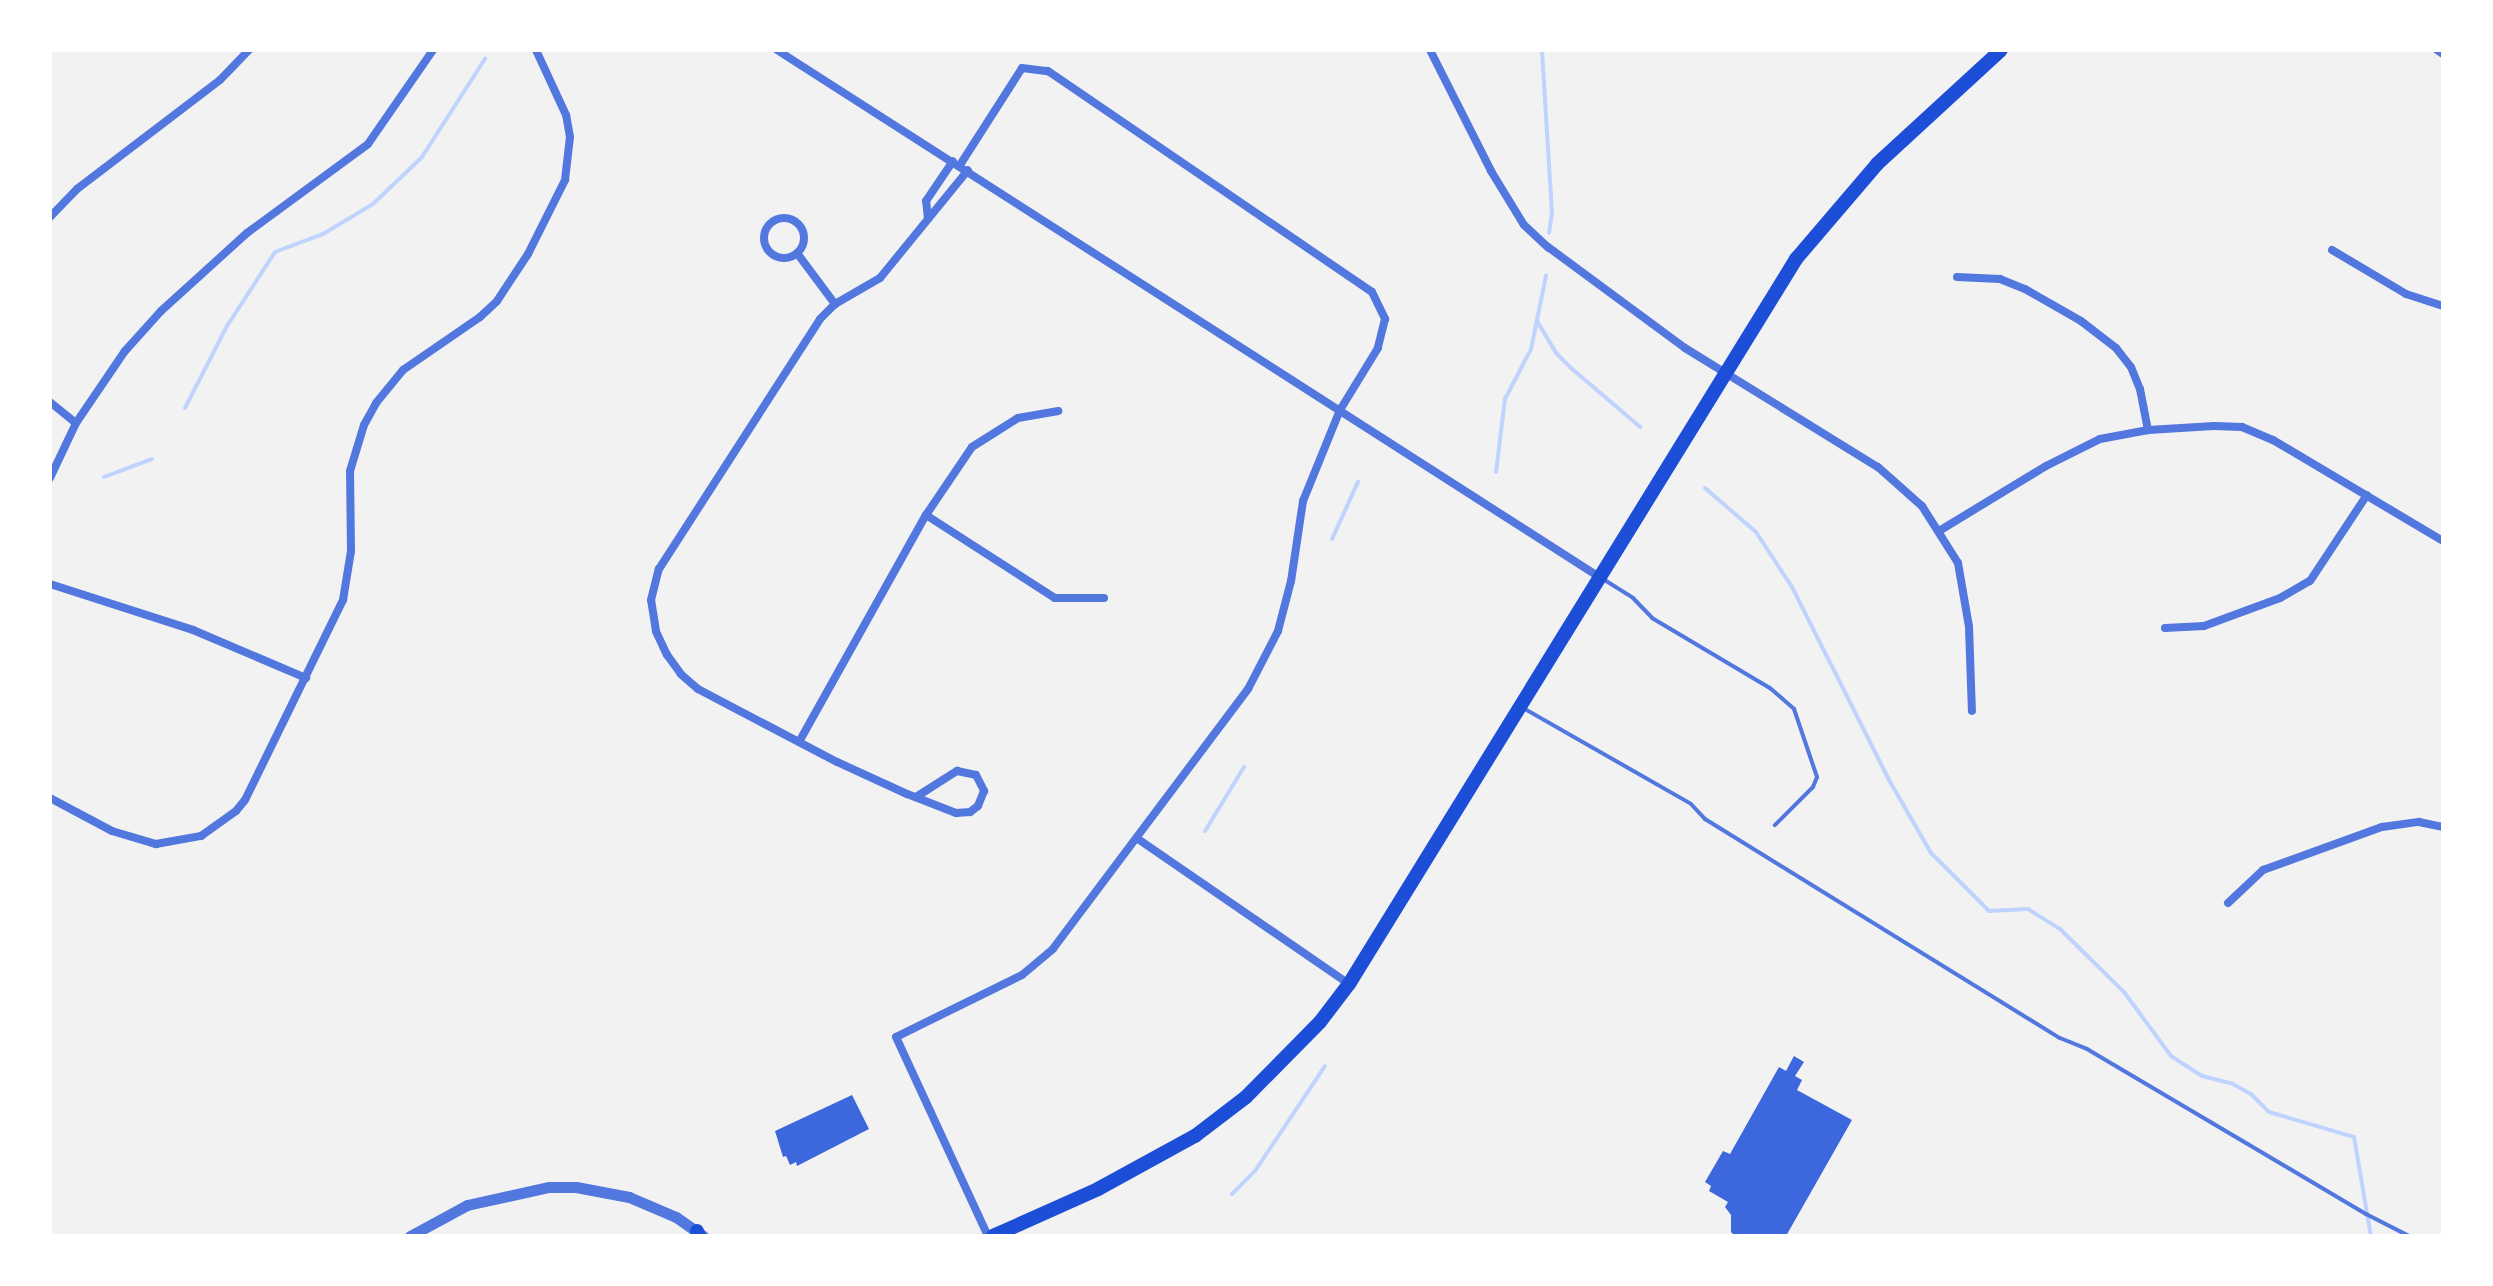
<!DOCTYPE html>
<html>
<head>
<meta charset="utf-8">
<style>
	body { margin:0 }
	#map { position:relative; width:2493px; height:1286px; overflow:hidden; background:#f2f2f2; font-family:Raleway,sans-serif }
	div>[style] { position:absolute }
	.stream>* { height:4px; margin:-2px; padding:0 2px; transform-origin:2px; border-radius:2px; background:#bfd3fe }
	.building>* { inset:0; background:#3d67dc }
	.service>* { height:4px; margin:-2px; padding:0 2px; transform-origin:2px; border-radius:2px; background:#5277de }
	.minor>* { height:8px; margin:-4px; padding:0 4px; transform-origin:4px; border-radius:4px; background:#5277de }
	.minor>.ring { margin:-4px; padding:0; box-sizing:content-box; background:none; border:8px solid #5277de; border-radius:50% }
	.tertiary>* { height:11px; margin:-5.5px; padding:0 5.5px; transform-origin:5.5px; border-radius:5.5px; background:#5277de }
	.primary>* { height:14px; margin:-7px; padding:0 7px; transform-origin:7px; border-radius:7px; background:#1d4ed8 }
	span { translate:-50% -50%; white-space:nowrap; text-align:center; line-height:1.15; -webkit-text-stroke:6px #fff; paint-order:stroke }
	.frame { position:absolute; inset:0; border:52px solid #fff; pointer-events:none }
</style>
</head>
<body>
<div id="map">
	<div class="stream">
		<div style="left:1542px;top:50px;width:162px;rotate:86.5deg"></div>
		<div style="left:1552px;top:212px;width:21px;rotate:98deg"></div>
		<div style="left:1537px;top:321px;width:37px;rotate:59deg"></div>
		<div style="left:1556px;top:353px;width:21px;rotate:45deg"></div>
		<div style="left:1571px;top:368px;width:91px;rotate:40.5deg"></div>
		<div style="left:185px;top:408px;width:92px;rotate:-62.9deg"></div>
		<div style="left:227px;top:326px;width:88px;rotate:-57deg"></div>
		<div style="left:275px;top:252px;width:51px;rotate:-20.6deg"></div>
		<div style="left:323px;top:234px;width:58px;rotate:-31deg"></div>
		<div style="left:373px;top:204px;width:68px;rotate:-43.8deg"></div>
		<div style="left:422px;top:157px;width:117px;rotate:-57.3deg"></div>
		<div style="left:1496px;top:472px;width:74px;rotate:-83deg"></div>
		<div style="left:1505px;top:399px;width:56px;rotate:-62.5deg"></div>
		<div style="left:1531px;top:349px;width:75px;rotate:-78.4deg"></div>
		<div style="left:104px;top:477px;width:51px;rotate:-20.6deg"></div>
		<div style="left:1705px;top:488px;width:67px;rotate:40.8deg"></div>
		<div style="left:1756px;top:532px;width:66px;rotate:56.8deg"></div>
		<div style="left:1792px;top:587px;width:216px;rotate:63.3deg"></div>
		<div style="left:1889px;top:780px;width:84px;rotate:60.1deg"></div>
		<div style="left:1931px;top:853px;width:82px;rotate:45deg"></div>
		<div style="left:1989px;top:911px;width:39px;rotate:-3deg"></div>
		<div style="left:2028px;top:909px;width:36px;rotate:32deg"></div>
		<div style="left:2059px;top:928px;width:91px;rotate:44.6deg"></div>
		<div style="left:2124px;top:992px;width:79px;rotate:53.7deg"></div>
		<div style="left:2171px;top:1056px;width:37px;rotate:33deg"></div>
		<div style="left:2202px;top:1076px;width:32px;rotate:14deg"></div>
		<div style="left:2233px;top:1084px;width:21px;rotate:29deg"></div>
		<div style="left:2251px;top:1094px;width:25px;rotate:45deg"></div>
		<div style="left:2269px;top:1112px;width:89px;rotate:16.4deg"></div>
		<div style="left:2354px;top:1137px;width:100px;rotate:80.3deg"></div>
		<div style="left:1332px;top:539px;width:63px;rotate:-65.5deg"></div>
		<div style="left:1205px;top:831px;width:75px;rotate:-58.6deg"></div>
		<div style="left:1232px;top:1194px;width:33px;rotate:-45deg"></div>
		<div style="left:1255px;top:1171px;width:126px;rotate:-56.3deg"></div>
	</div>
	<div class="building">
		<div style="clip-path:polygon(1794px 1056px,1804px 1062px,1795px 1076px,1802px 1080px,1797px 1090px,1852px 1120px,1786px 1236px,1735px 1236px,1731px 1232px,1731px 1215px,1725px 1207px,1728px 1202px,1709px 1191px,1711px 1186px,1705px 1182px,1723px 1151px,1730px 1154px,1779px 1067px,1786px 1071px)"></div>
		<div style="clip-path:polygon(852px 1095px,869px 1129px,797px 1166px,796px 1162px,790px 1165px,786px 1156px,783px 1157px,775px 1131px)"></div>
	</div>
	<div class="service">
		<div style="left:1603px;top:579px;width:36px;rotate:32deg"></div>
		<div style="left:1633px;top:598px;width:28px;rotate:46deg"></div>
		<div style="left:1652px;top:618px;width:137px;rotate:30.7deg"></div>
		<div style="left:1770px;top:688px;width:32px;rotate:41deg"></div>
		<div style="left:1794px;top:709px;width:72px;rotate:71.3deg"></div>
		<div style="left:1817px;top:777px;width:11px;rotate:112deg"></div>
		<div style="left:1813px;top:787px;width:54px;rotate:135deg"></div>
		<div style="left:1523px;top:708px;width:193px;rotate:29.7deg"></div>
		<div style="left:1691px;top:804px;width:21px;rotate:47deg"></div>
		<div style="left:1705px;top:819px;width:417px;rotate:31.7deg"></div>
		<div style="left:2060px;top:1038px;width:29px;rotate:22deg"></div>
		<div style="left:2087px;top:1049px;width:324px;rotate:30.6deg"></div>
		<div style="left:2366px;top:1214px;width:48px;rotate:27.1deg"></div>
	</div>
	<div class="minor">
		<div style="left:777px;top:50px;width:976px;rotate:32.66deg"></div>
		<div style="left:1430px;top:50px;width:136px;rotate:63.2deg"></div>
		<div style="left:1491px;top:171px;width:63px;rotate:58.6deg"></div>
		<div style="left:1524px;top:225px;width:33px;rotate:43deg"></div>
		<div style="left:1548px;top:247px;width:170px;rotate:36.4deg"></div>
		<div style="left:1685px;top:348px;width:227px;rotate:31.7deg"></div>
		<div style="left:1878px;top:467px;width:59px;rotate:41.6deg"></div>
		<div style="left:1922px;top:506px;width:67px;rotate:57.7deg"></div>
		<div style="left:1958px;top:563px;width:65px;rotate:80.2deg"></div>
		<div style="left:1969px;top:627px;width:84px;rotate:88deg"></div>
		<div style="left:2437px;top:50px;width:7px;rotate:34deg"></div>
		<div style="left:960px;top:165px;width:115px;rotate:-57.4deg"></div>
		<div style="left:1022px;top:68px;width:26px;rotate:7deg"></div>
		<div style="left:1048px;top:71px;width:392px;rotate:34.3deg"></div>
		<div style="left:1372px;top:292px;width:30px;rotate:64deg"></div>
		<div style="left:1385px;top:319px;width:30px;rotate:104deg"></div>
		<div style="left:1378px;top:348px;width:73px;rotate:121.5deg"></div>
		<div style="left:1340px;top:410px;width:98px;rotate:112.1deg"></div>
		<div style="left:1303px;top:501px;width:81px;rotate:98.5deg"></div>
		<div style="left:1291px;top:581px;width:52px;rotate:104.6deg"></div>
		<div style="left:1278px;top:631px;width:65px;rotate:117.3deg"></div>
		<div style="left:1248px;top:689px;width:325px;rotate:126.9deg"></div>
		<div style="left:1053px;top:949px;width:40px;rotate:140deg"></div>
		<div style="left:1022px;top:975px;width:140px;rotate:153.8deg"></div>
		<div style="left:896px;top:1037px;width:219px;rotate:65.2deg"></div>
		<div style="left:50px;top:217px;width:39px;rotate:-46deg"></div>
		<div style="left:77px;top:189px;width:180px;rotate:-37.3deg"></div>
		<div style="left:220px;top:80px;width:42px;rotate:-46deg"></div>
		<div class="ring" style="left:764px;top:218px;width:32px;height:32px"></div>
		<div style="left:928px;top:219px;width:18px;rotate:-96deg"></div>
		<div style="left:926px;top:201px;width:48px;rotate:-56deg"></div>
		<div style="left:2332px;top:250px;width:86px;rotate:30.7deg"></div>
		<div style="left:2406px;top:294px;width:39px;rotate:18deg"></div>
		<div style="left:797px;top:253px;width:64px;rotate:53.3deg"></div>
		<div style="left:1957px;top:277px;width:43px;rotate:2.7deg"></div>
		<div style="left:2000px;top:279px;width:27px;rotate:22deg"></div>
		<div style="left:2025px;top:289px;width:64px;rotate:29.7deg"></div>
		<div style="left:2081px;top:321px;width:44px;rotate:37.6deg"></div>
		<div style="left:2116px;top:348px;width:24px;rotate:52deg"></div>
		<div style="left:2131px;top:367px;width:24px;rotate:68deg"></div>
		<div style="left:2140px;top:389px;width:42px;rotate:79deg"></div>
		<div style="left:50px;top:402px;width:33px;rotate:39deg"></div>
		<div style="left:50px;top:478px;width:61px;rotate:-64.7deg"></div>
		<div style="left:76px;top:423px;width:87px;rotate:-55.8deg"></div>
		<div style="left:125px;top:351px;width:54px;rotate:-48deg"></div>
		<div style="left:161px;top:311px;width:116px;rotate:-42.2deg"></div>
		<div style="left:247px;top:233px;width:150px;rotate:-36.3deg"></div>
		<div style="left:368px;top:144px;width:114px;rotate:-55.3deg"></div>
		<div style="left:926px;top:515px;width:153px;rotate:32.8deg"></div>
		<div style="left:1055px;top:598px;width:49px"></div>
		<div style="left:1939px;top:531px;width:125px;rotate:-31.3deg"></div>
		<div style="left:2046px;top:466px;width:60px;rotate:-26.6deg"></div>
		<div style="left:2100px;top:439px;width:49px;rotate:-10.6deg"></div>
		<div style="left:2148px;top:430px;width:66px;rotate:-3.5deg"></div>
		<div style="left:2214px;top:426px;width:28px;rotate:2deg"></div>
		<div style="left:2242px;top:427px;width:34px;rotate:23deg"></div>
		<div style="left:2273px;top:440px;width:198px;rotate:30.7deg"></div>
		<div style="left:50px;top:584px;width:150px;rotate:17.8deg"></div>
		<div style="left:193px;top:630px;width:123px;rotate:23deg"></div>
		<div style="left:2165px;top:628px;width:39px;rotate:-3deg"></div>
		<div style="left:2204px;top:626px;width:81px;rotate:-20.2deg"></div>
		<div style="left:2280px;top:598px;width:34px;rotate:-30deg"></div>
		<div style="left:2310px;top:581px;width:103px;rotate:-56.5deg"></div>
		<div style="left:799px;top:742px;width:260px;rotate:-60.8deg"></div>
		<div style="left:926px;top:515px;width:82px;rotate:-55.9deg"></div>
		<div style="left:972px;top:447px;width:54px;rotate:-32.2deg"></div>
		<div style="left:1018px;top:418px;width:41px;rotate:-9.9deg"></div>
		<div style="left:916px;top:797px;width:49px;rotate:-32.4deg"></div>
		<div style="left:957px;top:771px;width:19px;rotate:12deg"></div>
		<div style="left:976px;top:775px;width:18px;rotate:63deg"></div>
		<div style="left:984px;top:791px;width:16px;rotate:112deg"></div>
		<div style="left:978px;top:806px;width:10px;rotate:143deg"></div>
		<div style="left:970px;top:812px;width:14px;rotate:176deg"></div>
		<div style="left:956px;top:813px;width:53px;rotate:-158.8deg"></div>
		<div style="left:907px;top:794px;width:77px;rotate:-155.4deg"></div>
		<div style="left:837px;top:762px;width:157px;rotate:-152.3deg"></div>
		<div style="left:698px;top:689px;width:23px;rotate:-139deg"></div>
		<div style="left:681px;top:674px;width:24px;rotate:-126deg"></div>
		<div style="left:667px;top:655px;width:26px;rotate:-115deg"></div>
		<div style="left:656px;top:631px;width:31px;rotate:-99deg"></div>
		<div style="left:651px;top:600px;width:32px;rotate:-76deg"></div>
		<div style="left:659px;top:569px;width:297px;rotate:-57.2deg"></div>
		<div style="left:820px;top:319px;width:21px;rotate:-45deg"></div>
		<div style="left:835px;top:304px;width:52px;rotate:-30deg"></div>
		<div style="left:880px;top:278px;width:139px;rotate:-50.8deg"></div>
		<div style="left:50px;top:798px;width:70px;rotate:28deg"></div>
		<div style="left:112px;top:831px;width:46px;rotate:16.5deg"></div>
		<div style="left:156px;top:844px;width:46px;rotate:-10.1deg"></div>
		<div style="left:201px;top:836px;width:43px;rotate:-35.5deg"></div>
		<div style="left:236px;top:811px;width:14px;rotate:-51deg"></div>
		<div style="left:245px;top:800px;width:223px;rotate:-63.9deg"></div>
		<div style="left:343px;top:600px;width:50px;rotate:-80.7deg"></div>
		<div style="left:351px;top:551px;width:80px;rotate:-90.7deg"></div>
		<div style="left:350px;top:471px;width:48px;rotate:-73.1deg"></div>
		<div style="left:364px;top:425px;width:25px;rotate:-61deg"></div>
		<div style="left:376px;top:403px;width:43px;rotate:-50.7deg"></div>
		<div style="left:403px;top:370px;width:93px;rotate:-34.5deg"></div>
		<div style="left:480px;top:317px;width:23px;rotate:-43deg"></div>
		<div style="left:497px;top:301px;width:56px;rotate:-56.6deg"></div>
		<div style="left:528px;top:254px;width:83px;rotate:-63.4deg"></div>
		<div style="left:565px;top:180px;width:43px;rotate:-83.4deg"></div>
		<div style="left:570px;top:137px;width:22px;rotate:-100deg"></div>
		<div style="left:566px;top:115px;width:72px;rotate:-114.8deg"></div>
		<div style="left:1138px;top:839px;width:256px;rotate:34.5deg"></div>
		<div style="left:2228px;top:903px;width:48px;rotate:-43.3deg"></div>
		<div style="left:2263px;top:870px;width:127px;rotate:-19.9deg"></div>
		<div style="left:2382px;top:827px;width:37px;rotate:-8deg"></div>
		<div style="left:2419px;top:822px;width:25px;rotate:12deg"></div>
	</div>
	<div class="tertiary">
		<div style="left:410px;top:1236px;width:65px;rotate:-28.5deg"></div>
		<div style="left:467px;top:1205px;width:84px;rotate:-12.4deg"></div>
		<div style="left:549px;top:1187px;width:27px"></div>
		<div style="left:576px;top:1187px;width:54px;rotate:10.7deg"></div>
		<div style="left:629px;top:1197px;width:51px;rotate:23.1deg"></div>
		<div style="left:676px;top:1217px;width:33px;rotate:35deg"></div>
	</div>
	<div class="primary">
		<div style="left:697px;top:1231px;width:5px;rotate:68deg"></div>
		<div style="left:993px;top:1236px;width:115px;rotate:-24.1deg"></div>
		<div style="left:1098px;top:1189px;width:111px;rotate:-28.7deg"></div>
		<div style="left:1195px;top:1136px;width:64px;rotate:-37.4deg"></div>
		<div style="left:1246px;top:1097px;width:105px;rotate:-45.4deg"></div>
		<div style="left:1320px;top:1022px;width:48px;rotate:-52.7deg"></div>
		<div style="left:1349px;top:984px;width:852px;rotate:-58.34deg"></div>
		<div style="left:1796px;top:259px;width:125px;rotate:-49.5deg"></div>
		<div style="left:1877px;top:164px;width:168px;rotate:-42.6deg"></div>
	</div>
	<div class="frame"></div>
</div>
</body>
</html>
